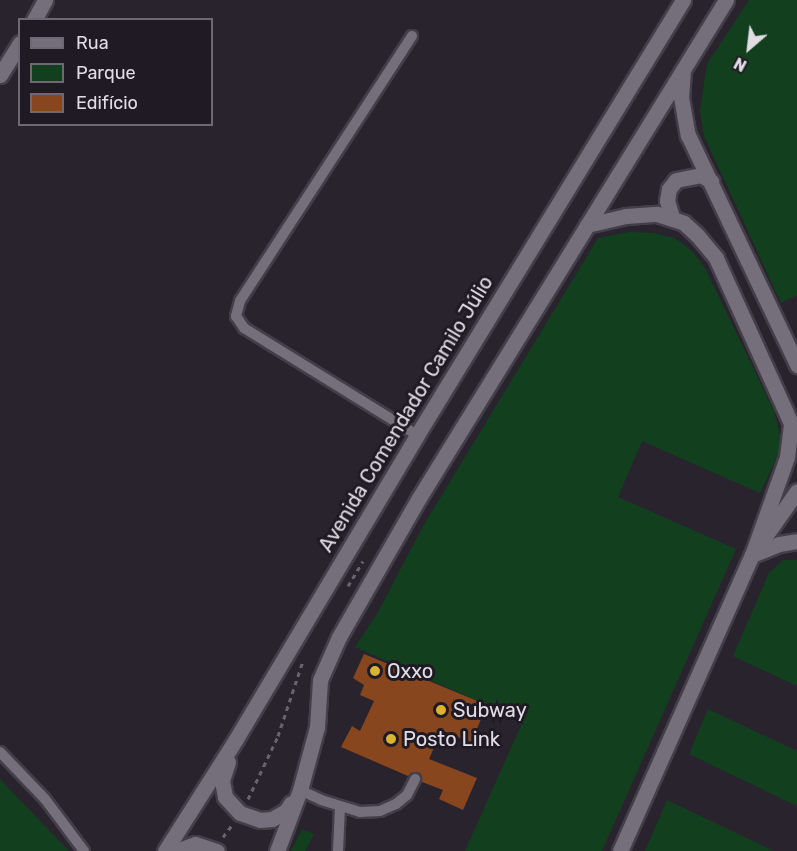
<!DOCTYPE html>
<html>
<head>
<meta charset="utf-8">
<style>
	body { margin:0 }
	#map { position:relative; width:797px; height:851px; overflow:hidden; background:#29232e; font-family:Rubik,sans-serif }
	div>[style] { position:absolute }
	.green>* { inset:0; background:#12401f }
	.building>* { inset:0; background:#87461d }
	.path>* { height:3px; margin-top:-1.5px; transform-origin:0; background:repeating-linear-gradient(90deg,#69636d 0 4.5px,transparent 0 9px) }
	.roads { filter:drop-shadow(2px 0 #443e48) drop-shadow(-2px 0 #443e48) drop-shadow(0 2px #443e48) drop-shadow(0 -2px #443e48) }
	.service>* { height:10px; margin:-5px; padding:0 5px; transform-origin:5px; border-radius:5px; background:#756e7b }
	.minor>* { height:15px; margin:-7.5px; padding:0 7.5px; transform-origin:7.5px; border-radius:7.5px; background:#756e7b }
	.secondary>* { height:15px; margin:-7.5px; padding:0 7.5px; transform-origin:7.5px; border-radius:7.5px; background:#756e7b }
	.dots>* { width:16px; height:16px; translate:-50% -50%; box-sizing:border-box; border:3px solid #201a24; border-radius:50% }
	span { translate:-50% -50%; white-space:nowrap; text-align:center; line-height:1.15; -webkit-text-stroke:6px #201a24; paint-order:stroke }
	.street-label { font-size:20px; color:#e1dde5 }
	.poi-label { font-size:20px; color:#e1dde5 }
	.left { translate:0 -50%; text-align:left }
	.legend { position:absolute; left:18px; top:18px; width:195px; height:108px; box-sizing:border-box; background:#201a24; border:2px solid #6d6871; margin:0; padding:8px 10px; list-style:none; font-size:18px; color:#e1dde5 }
	.legend li { display:flex; align-items:center; gap:12px; height:30px }
	.legend b { width:30px; border:2px solid #6d6871 }
	.north { position:absolute; left:719px; top:18px; width:60px; height:60px; -webkit-text-stroke:4px #201a24; paint-order:stroke; rotate:208deg; font-size:16px; font-weight:700; line-height:24px; text-align:center; color:#e1dde5 }
	.north::after { content:''; display:block; margin:auto; width:21px; height:27px; background:#e1dde5; clip-path:polygon(50% 0,100% 100%,50% 72%,0 100%) }
</style>
</head>
<body>
<div id="map">
	<div class="green">
		<div style="clip-path:polygon(749px 0,797px 0,797px 295px,781px 303px,704px 136px,700px 111px,707px 64px)"></div>
		<div style="clip-path:polygon(629px 232px,653px 233px,675px 238px,692px 251px,705px 268px,774px 411px,780px 436px,779px 453px,760px 493px,642px 441px,618px 497px,736px 549px,602px 851px,465px 851px,523px 721px,355px 647px,377px 614px,422px 528px,598px 238px)"></div>
		<div style="clip-path:polygon(783px 560px,797px 560px,797px 686px,733px 656px,769px 573px)"></div>
		<div style="clip-path:polygon(708px 709px,797px 751px,797px 806px,689px 754px)"></div>
		<div style="clip-path:polygon(0 779px,69px 851px,0 851px)"></div>
		<div style="clip-path:polygon(667px 800px,774px 851px,645px 851px)"></div>
		<div style="clip-path:polygon(302px 829px,314px 834px,305px 851px,291px 851px)"></div>
	</div>
	<div class="building">
		<div style="clip-path:polygon(364px 654px,487px 705px,471px 743px,442px 730px,429px 759px,477px 778px,463px 810px,439px 799px,443px 790px,422px 782px,419px 773px,414px 772px,408px 776px,341px 747px,352px 726px,360px 731px,374px 701px,360px 695px,364px 685px,353px 678px)"></div>
	</div>
	<div class="path">
		<div style="left:348px;top:586px;width:29px;rotate:-59deg"></div>
		<div style="left:248px;top:799px;width:70px;rotate:-64.5deg"></div>
		<div style="left:278px;top:736px;width:79px;rotate:-71.6deg"></div>
		<div style="left:223px;top:837px;width:15px;rotate:-53deg"></div>
	</div>
	<div class="roads">
		<div class="service">
			<div style="left:412px;top:36px;width:316px;rotate:123deg"></div>
			<div style="left:240px;top:301px;width:16px;rotate:105deg"></div>
			<div style="left:236px;top:316px;width:14px;rotate:56deg"></div>
			<div style="left:244px;top:328px;width:203px;rotate:31.7deg"></div>
			<div style="left:0;top:752px;width:65px;rotate:46.2deg"></div>
			<div style="left:45px;top:799px;width:65px;rotate:53.1deg"></div>
			<div style="left:300px;top:790px;width:23px;rotate:25deg"></div>
			<div style="left:321px;top:800px;width:41px;rotate:17.1deg"></div>
			<div style="left:360px;top:812px;width:20px;rotate:-3deg"></div>
			<div style="left:380px;top:811px;width:17px;rotate:-24deg"></div>
			<div style="left:396px;top:804px;width:14px;rotate:-39deg"></div>
			<div style="left:407px;top:795px;width:18px;rotate:-63deg"></div>
			<div style="left:338px;top:851px;width:44px;rotate:-87.4deg"></div>
		</div>
		<div class="minor">
			<div style="left:34px;top:20px;width:23px;rotate:-61deg"></div>
			<div style="left:683px;top:70px;width:27px;rotate:94deg"></div>
			<div style="left:681px;top:97px;width:39px;rotate:80deg"></div>
			<div style="left:688px;top:135px;width:255px;rotate:64.6deg"></div>
			<div style="left:0;top:75px;width:38px;rotate:-58deg"></div>
			<div style="left:672px;top:217px;width:17px;rotate:-107deg"></div>
			<div style="left:667px;top:201px;width:12px;rotate:-81deg"></div>
			<div style="left:669px;top:189px;width:11px;rotate:-52deg"></div>
			<div style="left:676px;top:180px;width:25px;rotate:-11deg"></div>
			<div style="left:701px;top:175px;width:12px;rotate:31deg"></div>
			<div style="left:587px;top:225px;width:40px;rotate:-13deg"></div>
			<div style="left:626px;top:216px;width:31px;rotate:-4deg"></div>
			<div style="left:657px;top:214px;width:28px;rotate:18deg"></div>
			<div style="left:684px;top:223px;width:18px;rotate:43deg"></div>
			<div style="left:697px;top:235px;width:30px;rotate:50deg"></div>
			<div style="left:716px;top:258px;width:189px;rotate:65.6deg"></div>
			<div style="left:764px;top:538px;width:57px;rotate:-54.9deg"></div>
			<div style="left:752px;top:555px;width:29px;rotate:-22deg"></div>
			<div style="left:779px;top:544px;width:18px;rotate:-9deg"></div>
			<div style="left:620px;top:851px;width:324px;rotate:-66deg"></div>
			<div style="left:752px;top:555px;width:104px;rotate:-70.3deg"></div>
			<div style="left:787px;top:457px;width:35px;rotate:-83deg"></div>
		</div>
		<div class="secondary">
			<div style="left:228px;top:762px;width:20px;rotate:108deg"></div>
			<div style="left:222px;top:781px;width:16px;rotate:79deg"></div>
			<div style="left:225px;top:797px;width:22px;rotate:47deg"></div>
			<div style="left:240px;top:813px;width:21px;rotate:19deg"></div>
			<div style="left:260px;top:820px;width:12px;rotate:-5deg"></div>
			<div style="left:272px;top:819px;width:16px;rotate:-30deg"></div>
			<div style="left:286px;top:811px;width:9px;rotate:-58deg"></div>
			<div style="left:165px;top:851px;width:133px;rotate:-57.6deg"></div>
			<div style="left:236px;top:739px;width:354px;rotate:-59.2deg"></div>
			<div style="left:417px;top:435px;width:510px;rotate:-58.55deg"></div>
			<div style="left:176px;top:851px;width:20px;rotate:-20deg"></div>
			<div style="left:195px;top:844px;width:23px;rotate:18deg"></div>
			<div style="left:277px;top:851px;width:65px;rotate:-69.3deg"></div>
			<div style="left:300px;top:790px;width:65px;rotate:-74.9deg"></div>
			<div style="left:317px;top:727px;width:47px;rotate:-86.3deg"></div>
			<div style="left:320px;top:680px;width:47px;rotate:-66.2deg"></div>
			<div style="left:339px;top:637px;width:160px;rotate:-60.1deg"></div>
			<div style="left:419px;top:498px;width:585px;rotate:-58.35deg"></div>
		</div>
	</div>
	<div class="dots">
		<div style="left:375px;top:671px;background:#dcb233"></div>
		<div style="left:441px;top:710px;background:#dcb233"></div>
		<div style="left:391px;top:739px;background:#dcb233"></div>
	</div>
	<div class="street-label">
		<span style="left:406px;top:414px;rotate:-59deg">Avenida Comendador Camilo Júlio</span>
	</div>
	<div class="poi-label">
		<span class="left" style="left:387px;top:671px">Oxxo</span>
		<span class="left" style="left:453px;top:710px">Subway</span>
		<span class="left" style="left:403px;top:739px">Posto Link</span>
	</div>
	<ul class="legend">
	<li><b style="height:8px;background:#756e7b"></b>Rua</li>
	<li><b style="height:16px;background:#12401f"></b>Parque</li>
	<li><b style="height:16px;background:#87461d"></b>Edifício</li>
	</ul>
	<div class="north">N</div>
</div>
</body>
</html>
